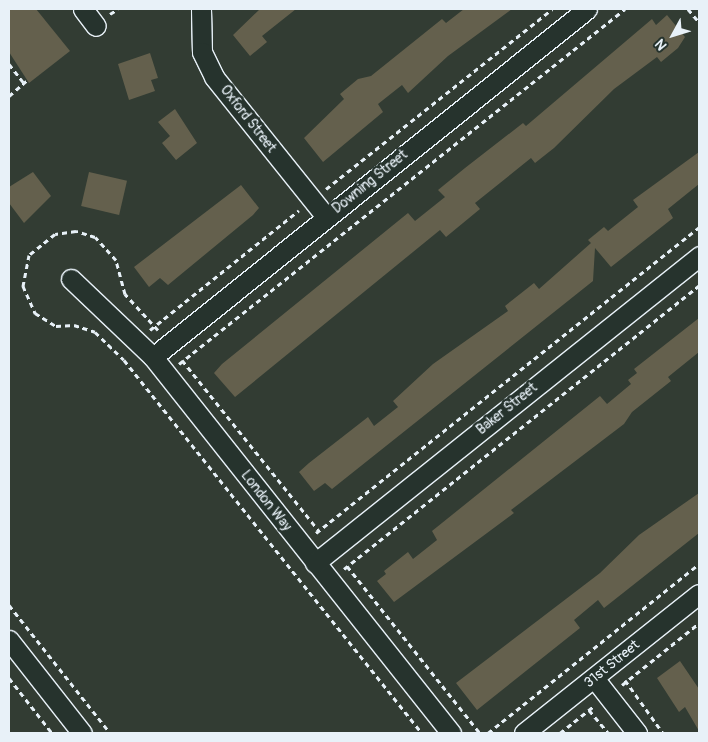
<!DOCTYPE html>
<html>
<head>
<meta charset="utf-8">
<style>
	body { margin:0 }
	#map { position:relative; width:708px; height:742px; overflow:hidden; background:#323c33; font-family:Pangolin,sans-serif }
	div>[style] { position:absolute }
	.building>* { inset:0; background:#64604d; transform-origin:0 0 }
	.path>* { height:3px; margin-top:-1.5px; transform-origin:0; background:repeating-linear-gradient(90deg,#e8f1f8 0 5px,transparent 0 9px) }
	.roads { filter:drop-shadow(1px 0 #e8f1f8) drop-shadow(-1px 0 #e8f1f8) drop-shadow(0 1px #e8f1f8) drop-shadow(0 -1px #e8f1f8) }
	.minor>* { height:19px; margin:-9.5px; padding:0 9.5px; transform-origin:9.5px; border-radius:9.5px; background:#26332d }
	span { translate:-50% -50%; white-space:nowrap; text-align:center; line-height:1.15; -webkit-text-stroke:5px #26332d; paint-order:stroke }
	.street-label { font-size:14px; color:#e8f1f8 }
	.frame { position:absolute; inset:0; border:10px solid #e8f1f8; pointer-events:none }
	.north { position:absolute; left:648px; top:10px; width:50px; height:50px; -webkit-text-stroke:4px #26332d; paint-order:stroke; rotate:231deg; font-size:14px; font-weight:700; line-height:20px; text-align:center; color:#e8f1f8 }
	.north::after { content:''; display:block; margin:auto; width:18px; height:22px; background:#e8f1f8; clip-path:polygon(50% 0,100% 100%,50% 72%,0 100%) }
</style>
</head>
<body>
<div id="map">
	<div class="building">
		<div style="clip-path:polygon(9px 9px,36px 9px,70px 51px,29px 83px,9px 52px)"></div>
		<div style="clip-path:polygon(260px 9px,296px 9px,262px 36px,267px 42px,250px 56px,233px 35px)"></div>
		<div style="clip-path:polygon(464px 9px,512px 9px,448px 56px,408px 93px,402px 85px,378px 104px,383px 112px,323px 162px,304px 138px,344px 99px,340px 94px,358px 79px,371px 76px,442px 19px,446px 23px)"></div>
		<div style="clip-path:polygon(667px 15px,685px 37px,678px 48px,661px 62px,657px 57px,614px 89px,554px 148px,535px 163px,531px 158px,475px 203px,480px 209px,446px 237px,440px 230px,235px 397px,214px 373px,222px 364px,408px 213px,415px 221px,445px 197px,438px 190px,465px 168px,523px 123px,526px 126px,652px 19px,656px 25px)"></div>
		<div style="clip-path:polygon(150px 53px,158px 78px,151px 80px,155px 91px,129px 100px,118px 64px)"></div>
		<div style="clip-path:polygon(175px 109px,197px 143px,176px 160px,162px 143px,170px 136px,158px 122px)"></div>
		<div style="clip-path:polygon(699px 152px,699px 184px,668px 209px,673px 218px,611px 267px,595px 248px,593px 281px,332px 489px,325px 483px,314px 491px,299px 472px,309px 463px,368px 417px,374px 426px,398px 407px,393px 401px,433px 364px,508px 311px,505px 306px,534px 283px,539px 289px,591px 243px,588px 240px,604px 227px,608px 231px,638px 207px,633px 200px)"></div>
		<div style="clip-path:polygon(33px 172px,51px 196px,24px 223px,9px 203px,9px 187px)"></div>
		<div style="left:89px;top:172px;width:39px;height:35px;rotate:13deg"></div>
		<div style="clip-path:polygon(241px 185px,259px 208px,253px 215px,168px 285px,160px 278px,149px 287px,134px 267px)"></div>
		<div style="clip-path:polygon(699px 318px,699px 352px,668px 377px,671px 381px,632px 412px,624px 424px,511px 510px,514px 513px,394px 602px,377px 581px,386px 574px,384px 571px,408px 552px,413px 559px,437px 540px,432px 531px,600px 396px,607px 404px,631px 384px,628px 380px,637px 373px,634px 369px)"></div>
		<div style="clip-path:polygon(699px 493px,699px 533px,604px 608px,598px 600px,574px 620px,580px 628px,477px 710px,456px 683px,600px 573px,639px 535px)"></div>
		<div style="clip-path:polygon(680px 661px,699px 689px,699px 731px,685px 707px,679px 712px,657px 678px)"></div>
	</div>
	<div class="path">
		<div style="left:688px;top:9px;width:17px;rotate:50deg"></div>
		<div style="left:110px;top:14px;width:9px;rotate:-32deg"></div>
		<div style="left:9px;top:64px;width:24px;rotate:52deg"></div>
		<div style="left:9px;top:96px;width:23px;rotate:-41deg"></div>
		<div style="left:326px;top:189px;width:289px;rotate:-38.5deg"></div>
		<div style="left:150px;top:330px;width:191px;rotate:-38.8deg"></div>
		<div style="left:158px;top:330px;width:49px;rotate:-132.5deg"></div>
		<div style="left:125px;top:294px;width:35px;rotate:-105deg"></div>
		<div style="left:116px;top:260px;width:31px;rotate:-132deg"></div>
		<div style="left:95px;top:237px;width:20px;rotate:-162deg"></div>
		<div style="left:76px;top:231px;width:21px;rotate:172deg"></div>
		<div style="left:55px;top:234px;width:33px;rotate:141deg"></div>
		<div style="left:29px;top:255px;width:32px;rotate:101deg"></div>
		<div style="left:23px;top:286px;width:30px;rotate:66deg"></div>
		<div style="left:35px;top:313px;width:25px;rotate:32deg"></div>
		<div style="left:56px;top:326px;width:18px;rotate:-3deg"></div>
		<div style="left:74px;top:325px;width:22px;rotate:18deg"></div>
		<div style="left:95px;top:332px;width:40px;rotate:44deg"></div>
		<div style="left:124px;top:360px;width:477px;rotate:51.4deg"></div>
		<div style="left:182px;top:360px;width:219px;rotate:51.3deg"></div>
		<div style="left:179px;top:364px;width:570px;rotate:-38.52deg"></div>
		<div style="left:316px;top:533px;width:490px;rotate:-38.6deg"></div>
		<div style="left:347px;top:566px;width:213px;rotate:51.5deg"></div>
		<div style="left:344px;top:569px;width:454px;rotate:-38.6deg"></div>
		<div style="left:9px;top:605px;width:163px;rotate:51.7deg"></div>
		<div style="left:9px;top:678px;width:70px;rotate:52deg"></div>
		<div style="left:625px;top:680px;width:65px;rotate:54.4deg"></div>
		<div style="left:622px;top:685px;width:99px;rotate:-38.8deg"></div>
		<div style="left:589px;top:710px;width:30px;rotate:50deg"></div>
		<div style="left:488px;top:733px;width:270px;rotate:-38.7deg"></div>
		<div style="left:560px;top:733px;width:43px;rotate:-38.5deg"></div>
	</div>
	<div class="roads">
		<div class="minor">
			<div style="left:83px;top:9px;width:21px;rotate:53deg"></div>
			<div style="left:201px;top:9px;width:43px;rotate:88.7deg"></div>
			<div style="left:202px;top:52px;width:28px;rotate:64deg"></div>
			<div style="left:214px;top:77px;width:179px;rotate:51.3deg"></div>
			<div style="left:71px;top:279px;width:113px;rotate:43.6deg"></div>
			<div style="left:153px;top:357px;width:480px;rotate:51.6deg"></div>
			<div style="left:153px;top:357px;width:556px;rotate:-38.72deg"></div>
			<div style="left:315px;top:563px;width:492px;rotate:-38.6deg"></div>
			<div style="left:9px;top:640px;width:118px;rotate:51.9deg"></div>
			<div style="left:594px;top:678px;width:70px;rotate:52deg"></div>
			<div style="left:524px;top:733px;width:223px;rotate:-38.5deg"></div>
		</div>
	</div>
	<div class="street-label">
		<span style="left:248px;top:119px;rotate:52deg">Oxford Street</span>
		<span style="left:370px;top:182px;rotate:-39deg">Downing Street</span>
		<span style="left:507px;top:409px;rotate:-39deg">Baker Street</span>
		<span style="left:266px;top:501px;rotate:52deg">London Way</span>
		<span style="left:612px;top:664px;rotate:-39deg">31st Street</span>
	</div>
	<div class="frame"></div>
	<div class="north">N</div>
</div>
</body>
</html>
